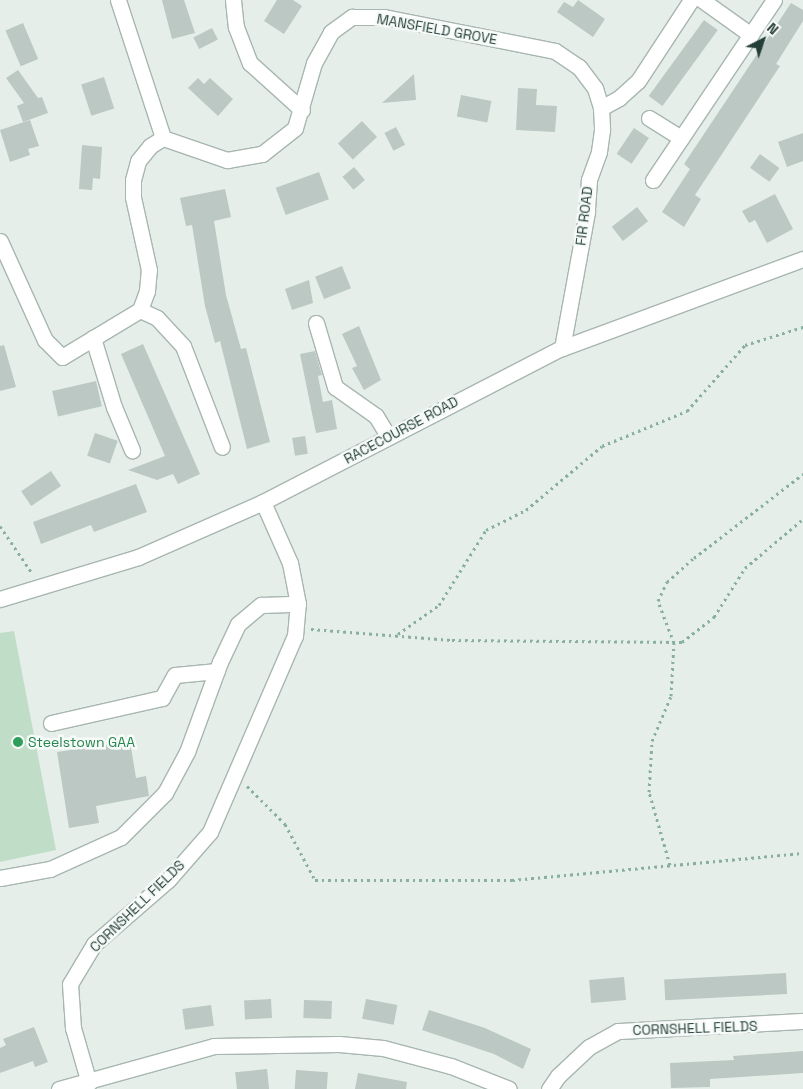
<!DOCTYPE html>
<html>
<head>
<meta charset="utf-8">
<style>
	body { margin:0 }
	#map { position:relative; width:803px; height:1089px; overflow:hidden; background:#e6eeea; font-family:"Space Grotesk",sans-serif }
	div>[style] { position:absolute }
	.green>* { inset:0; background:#c0ddc8 }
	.building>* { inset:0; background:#bbc8c3; transform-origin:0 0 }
	.path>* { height:3px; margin-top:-1.5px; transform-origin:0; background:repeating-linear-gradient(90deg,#88afa2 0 2.5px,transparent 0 6.5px) }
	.roads { filter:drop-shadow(1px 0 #a8b6b1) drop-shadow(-1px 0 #a8b6b1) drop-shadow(0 1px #a8b6b1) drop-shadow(0 -1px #a8b6b1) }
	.minor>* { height:15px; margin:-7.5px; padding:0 7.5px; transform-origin:7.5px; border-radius:7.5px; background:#fff }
	.dots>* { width:14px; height:14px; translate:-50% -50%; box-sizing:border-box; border:2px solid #f6faf8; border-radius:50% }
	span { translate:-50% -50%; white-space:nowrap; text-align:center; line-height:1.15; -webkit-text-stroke:5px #f6faf8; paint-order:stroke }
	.street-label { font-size:14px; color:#253f38 }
	.leisure-label { font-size:14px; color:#27864d }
	.left { translate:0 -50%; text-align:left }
	.north { position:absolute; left:738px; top:15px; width:50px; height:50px; -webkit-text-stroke:4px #f6faf8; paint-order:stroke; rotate:41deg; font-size:14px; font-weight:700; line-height:20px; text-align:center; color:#253f38 }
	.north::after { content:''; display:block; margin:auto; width:18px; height:22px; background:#253f38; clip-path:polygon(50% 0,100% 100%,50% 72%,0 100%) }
</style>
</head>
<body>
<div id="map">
	<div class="green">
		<div style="clip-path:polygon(14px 631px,56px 850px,0 862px,0 633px)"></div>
	</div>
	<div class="building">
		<div style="clip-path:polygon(162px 0,184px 0,195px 33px,172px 39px)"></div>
		<div style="clip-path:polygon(277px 0,293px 0,302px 6px,284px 34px,264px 21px)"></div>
		<div style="clip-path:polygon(578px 0,605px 19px,593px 37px,557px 12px,564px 2px,573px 7px)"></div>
		<div style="clip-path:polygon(791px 3px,803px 10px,803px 21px,776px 64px,780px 66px,695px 195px,701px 199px,684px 227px,662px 212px,690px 169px,684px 164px)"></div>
		<div style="left:704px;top:20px;width:17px;height:94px;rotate:36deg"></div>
		<div style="left:23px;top:23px;width:39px;height:19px;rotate:67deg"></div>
		<div style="left:212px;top:28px;width:13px;height:21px;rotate:63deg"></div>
		<div style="clip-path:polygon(18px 70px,38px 98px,42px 97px,48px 113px,23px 122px,17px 106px,24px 103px,6px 78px)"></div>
		<div style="clip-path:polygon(414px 74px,416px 100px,382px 103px)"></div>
		<div style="left:104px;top:77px;width:33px;height:24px;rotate:72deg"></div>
		<div style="clip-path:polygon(198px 78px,204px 84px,210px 78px,233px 99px,218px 116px,188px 88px)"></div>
		<div style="clip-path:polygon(518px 88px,537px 89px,536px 105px,557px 106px,555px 132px,516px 130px)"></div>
		<div style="left:461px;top:95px;width:31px;height:22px;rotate:11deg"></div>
		<div style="clip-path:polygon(30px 120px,39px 146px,28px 149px,30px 155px,10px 162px,0 130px)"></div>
		<div style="left:362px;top:121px;width:22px;height:33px;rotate:47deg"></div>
		<div style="left:396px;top:127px;width:20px;height:13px;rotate:63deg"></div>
		<div style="left:634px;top:128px;width:18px;height:31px;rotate:34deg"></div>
		<div style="clip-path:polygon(803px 133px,803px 161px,787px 167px,778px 142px)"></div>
		<div style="clip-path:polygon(82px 145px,102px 147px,100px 179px,93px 178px,92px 190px,79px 189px)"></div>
		<div style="left:760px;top:154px;width:24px;height:17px;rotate:36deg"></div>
		<div style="left:354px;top:167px;width:17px;height:15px;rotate:50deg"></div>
		<div style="left:319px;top:172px;width:29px;height:46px;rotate:70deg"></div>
		<div style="clip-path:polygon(225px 189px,231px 217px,214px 221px,226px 295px,241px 349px,246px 348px,270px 442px,247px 449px,220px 341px,215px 343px,205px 306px,192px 225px,186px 226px,180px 198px)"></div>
		<div style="clip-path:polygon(775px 194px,793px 229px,767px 243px,755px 220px,749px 223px,742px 211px)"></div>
		<div style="left:637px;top:207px;width:18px;height:32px;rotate:52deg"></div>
		<div style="left:342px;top:266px;width:24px;height:29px;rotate:68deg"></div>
		<div style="clip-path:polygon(309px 280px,313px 303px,292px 310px,285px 289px)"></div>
		<div style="clip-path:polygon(359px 326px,381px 380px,364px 390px,352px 368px,357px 366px,342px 334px)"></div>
		<div style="clip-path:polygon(143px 344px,200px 474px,178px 484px,173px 474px,157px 480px,128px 470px,165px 456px,121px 354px)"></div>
		<div style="clip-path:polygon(4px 345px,16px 387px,0 391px,0 346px)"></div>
		<div style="clip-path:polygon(315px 351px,322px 375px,318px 376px,323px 402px,332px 400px,337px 429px,316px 433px,300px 354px)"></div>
		<div style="left:96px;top:381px;width:26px;height:45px;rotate:77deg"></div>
		<div style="left:95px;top:433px;width:24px;height:24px;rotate:19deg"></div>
		<div style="left:305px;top:436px;width:18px;height:13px;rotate:81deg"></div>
		<div style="left:51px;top:471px;width:18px;height:36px;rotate:56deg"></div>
		<div style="clip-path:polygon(136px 484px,147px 512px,94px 532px,91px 525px,41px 544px,33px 522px)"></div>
		<div style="clip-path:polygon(130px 741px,136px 778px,146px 776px,149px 796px,96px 806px,99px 823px,69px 828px,57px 752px)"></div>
		<div style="left:786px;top:973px;width:21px;height:122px;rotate:87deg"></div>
		<div style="left:624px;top:977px;width:23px;height:35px;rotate:85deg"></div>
		<div style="left:271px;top:999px;width:19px;height:27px;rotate:87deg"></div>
		<div style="left:366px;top:999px;width:32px;height:20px;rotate:11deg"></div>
		<div style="left:304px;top:1000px;width:28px;height:18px;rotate:2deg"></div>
		<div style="left:211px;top:1005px;width:21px;height:29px;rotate:82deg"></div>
		<div style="clip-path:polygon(429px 1010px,485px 1028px,531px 1049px,523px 1069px,494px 1054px,422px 1030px)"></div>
		<div style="clip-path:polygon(34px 1027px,48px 1062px,35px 1067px,33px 1061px,0 1073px,0 1048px,6px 1045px,3px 1039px)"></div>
		<div style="clip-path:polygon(803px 1051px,803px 1073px,710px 1079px,710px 1087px,671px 1088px,670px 1063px,734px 1060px,733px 1056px)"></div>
		<div style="left:267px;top:1069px;width:20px;height:32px;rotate:84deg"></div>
		<div style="left:296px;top:1070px;width:32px;height:19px;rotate:4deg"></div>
		<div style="clip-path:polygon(358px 1073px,407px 1082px,406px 1089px,355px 1089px)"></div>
	</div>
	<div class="path">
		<div style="left:0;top:526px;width:57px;rotate:55.8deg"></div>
		<div style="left:311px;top:629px;width:141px;rotate:4.5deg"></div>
		<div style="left:452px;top:640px;width:230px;rotate:0.5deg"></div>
		<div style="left:682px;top:642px;width:41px;rotate:-38deg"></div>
		<div style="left:714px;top:617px;width:58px;rotate:-57.7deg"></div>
		<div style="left:745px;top:568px;width:76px;rotate:-40.2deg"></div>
		<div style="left:398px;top:634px;width:50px;rotate:-35.3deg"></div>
		<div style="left:439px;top:605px;width:89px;rotate:-57.9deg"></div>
		<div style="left:486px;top:530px;width:45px;rotate:-26.6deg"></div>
		<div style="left:526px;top:510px;width:99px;rotate:-40.1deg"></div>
		<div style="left:602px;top:446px;width:92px;rotate:-22.4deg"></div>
		<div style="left:687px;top:411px;width:88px;rotate:-48.7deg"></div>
		<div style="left:745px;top:345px;width:61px;rotate:-17.2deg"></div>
		<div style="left:247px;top:786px;width:54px;rotate:45deg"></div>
		<div style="left:285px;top:824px;width:64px;rotate:61.8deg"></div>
		<div style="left:315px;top:880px;width:197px"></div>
		<div style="left:512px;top:880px;width:292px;rotate:-5.3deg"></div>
		<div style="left:670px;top:865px;width:76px;rotate:-106deg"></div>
		<div style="left:649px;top:792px;width:51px;rotate:-86.6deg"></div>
		<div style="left:652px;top:741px;width:49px;rotate:-67.1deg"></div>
		<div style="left:671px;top:696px;width:53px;rotate:-86.8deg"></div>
		<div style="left:674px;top:643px;width:45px;rotate:-110.9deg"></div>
		<div style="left:658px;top:601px;width:21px;rotate:-65deg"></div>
		<div style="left:667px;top:582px;width:36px;rotate:-42deg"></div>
		<div style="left:694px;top:558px;width:138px;rotate:-37.6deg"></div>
	</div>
	<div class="roads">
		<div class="minor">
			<div style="left:118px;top:0;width:145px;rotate:71.9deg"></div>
			<div style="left:163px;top:138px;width:68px;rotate:19deg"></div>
			<div style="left:227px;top:160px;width:36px;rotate:-10deg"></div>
			<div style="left:262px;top:154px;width:42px;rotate:-38.2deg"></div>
			<div style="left:295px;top:128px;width:68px;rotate:-73.7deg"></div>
			<div style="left:314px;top:63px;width:35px;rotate:-61deg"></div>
			<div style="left:331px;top:32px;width:26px;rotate:-36deg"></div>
			<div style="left:352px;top:17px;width:32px"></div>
			<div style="left:384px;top:17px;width:174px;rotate:11.2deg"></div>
			<div style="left:555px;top:51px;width:29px;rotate:34deg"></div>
			<div style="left:579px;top:67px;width:26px;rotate:53deg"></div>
			<div style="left:595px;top:88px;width:21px;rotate:73deg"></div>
			<div style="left:601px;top:108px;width:22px;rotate:87deg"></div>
			<div style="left:602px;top:130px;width:22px;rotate:98deg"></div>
			<div style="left:599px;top:152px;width:30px;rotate:110deg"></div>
			<div style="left:589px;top:180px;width:32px;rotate:94deg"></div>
			<div style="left:587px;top:212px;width:138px;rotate:100.4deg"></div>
			<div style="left:233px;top:0;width:27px;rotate:84deg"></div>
			<div style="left:236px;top:27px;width:39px;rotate:69deg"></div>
			<div style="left:250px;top:63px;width:70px;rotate:42.1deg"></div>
			<div style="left:702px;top:0;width:60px;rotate:35.5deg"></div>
			<div style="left:601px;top:108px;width:21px;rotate:-29deg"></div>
			<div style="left:619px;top:98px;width:25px;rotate:-42deg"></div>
			<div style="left:638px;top:81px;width:97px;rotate:-56.8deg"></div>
			<div style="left:649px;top:118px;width:38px;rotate:32deg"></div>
			<div style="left:653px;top:180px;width:217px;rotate:-56.1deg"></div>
			<div style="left:0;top:241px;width:109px;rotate:65.6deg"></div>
			<div style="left:45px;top:340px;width:24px;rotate:45deg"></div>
			<div style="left:62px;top:357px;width:91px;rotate:-31.1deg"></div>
			<div style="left:140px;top:310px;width:20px;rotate:-70deg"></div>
			<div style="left:147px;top:291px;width:21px;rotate:-85deg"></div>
			<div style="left:149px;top:270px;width:75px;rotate:-102.4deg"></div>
			<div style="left:133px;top:197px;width:17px;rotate:-90deg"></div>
			<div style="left:133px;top:180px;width:20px;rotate:-75deg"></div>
			<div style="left:138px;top:161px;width:19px;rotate:-51deg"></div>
			<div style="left:150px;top:146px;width:15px;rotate:-32deg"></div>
			<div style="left:140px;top:310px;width:19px;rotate:25deg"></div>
			<div style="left:157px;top:318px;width:38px;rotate:47deg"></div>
			<div style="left:183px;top:346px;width:108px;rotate:68.9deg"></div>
			<div style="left:316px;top:323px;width:67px;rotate:73.5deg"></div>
			<div style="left:335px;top:387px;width:50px;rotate:35.3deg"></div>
			<div style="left:376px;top:416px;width:23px;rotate:59deg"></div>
			<div style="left:93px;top:338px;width:72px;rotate:73.1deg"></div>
			<div style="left:114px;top:407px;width:47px;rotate:67.3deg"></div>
			<div style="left:0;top:599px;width:144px;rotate:-16.9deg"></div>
			<div style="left:138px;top:557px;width:137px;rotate:-23.7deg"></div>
			<div style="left:263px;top:502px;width:336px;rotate:-27.3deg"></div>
			<div style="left:562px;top:348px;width:257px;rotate:-20.3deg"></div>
			<div style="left:51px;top:723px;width:114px;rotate:-12.7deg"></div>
			<div style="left:162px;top:698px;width:26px;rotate:-61deg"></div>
			<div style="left:175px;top:675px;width:42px;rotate:-5.4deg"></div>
			<div style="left:0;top:878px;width:51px;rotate:-10.2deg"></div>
			<div style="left:50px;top:869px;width:78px;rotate:-24.3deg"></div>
			<div style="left:121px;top:837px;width:62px;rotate:-45deg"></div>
			<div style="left:165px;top:793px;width:47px;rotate:-61.8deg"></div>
			<div style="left:187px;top:752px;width:96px;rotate:-69.9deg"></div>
			<div style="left:220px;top:662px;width:42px;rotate:-64.7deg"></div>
			<div style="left:238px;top:624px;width:30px;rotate:-40deg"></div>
			<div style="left:261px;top:605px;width:37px;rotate:-2deg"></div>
			<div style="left:89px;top:1083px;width:57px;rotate:-106.2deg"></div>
			<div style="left:73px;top:1028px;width:44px;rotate:-93.9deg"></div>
			<div style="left:70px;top:984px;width:47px;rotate:-59deg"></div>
			<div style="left:94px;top:944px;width:98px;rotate:-40.9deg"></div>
			<div style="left:168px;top:880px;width:64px;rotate:-48.8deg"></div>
			<div style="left:210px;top:832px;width:214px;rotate:-66.6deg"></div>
			<div style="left:295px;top:636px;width:32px;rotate:-85deg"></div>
			<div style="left:298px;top:604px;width:42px;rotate:-101deg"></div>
			<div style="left:290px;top:563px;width:67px;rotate:-113.9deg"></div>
			<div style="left:59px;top:1089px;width:161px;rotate:-15.5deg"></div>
			<div style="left:214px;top:1046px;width:125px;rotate:-0.9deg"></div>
			<div style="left:339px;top:1044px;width:44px;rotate:5.2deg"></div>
			<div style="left:383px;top:1048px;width:70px;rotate:14.8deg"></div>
			<div style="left:451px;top:1066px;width:62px;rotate:21.6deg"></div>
			<div style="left:549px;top:1089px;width:16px;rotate:-55deg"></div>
			<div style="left:558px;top:1076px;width:42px;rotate:-43.1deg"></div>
			<div style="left:589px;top:1047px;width:33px;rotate:-29deg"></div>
			<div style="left:618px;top:1031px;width:185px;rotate:-3.1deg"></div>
		</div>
	</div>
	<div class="dots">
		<div style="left:18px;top:742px;background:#2e9e5b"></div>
	</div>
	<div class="street-label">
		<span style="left:437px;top:29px;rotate:10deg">MANSFIELD GROVE</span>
		<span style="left:584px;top:216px;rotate:-83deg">FIR ROAD</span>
		<span style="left:401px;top:430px;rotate:-28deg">RACECOURSE ROAD</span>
		<span style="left:137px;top:906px;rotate:-44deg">CORNSHELL FIELDS</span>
		<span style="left:695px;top:1028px;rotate:-2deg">CORNSHELL FIELDS</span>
	</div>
	<div class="leisure-label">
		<span class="left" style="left:28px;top:742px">Steelstown GAA</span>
	</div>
	<div class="north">N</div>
</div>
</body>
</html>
